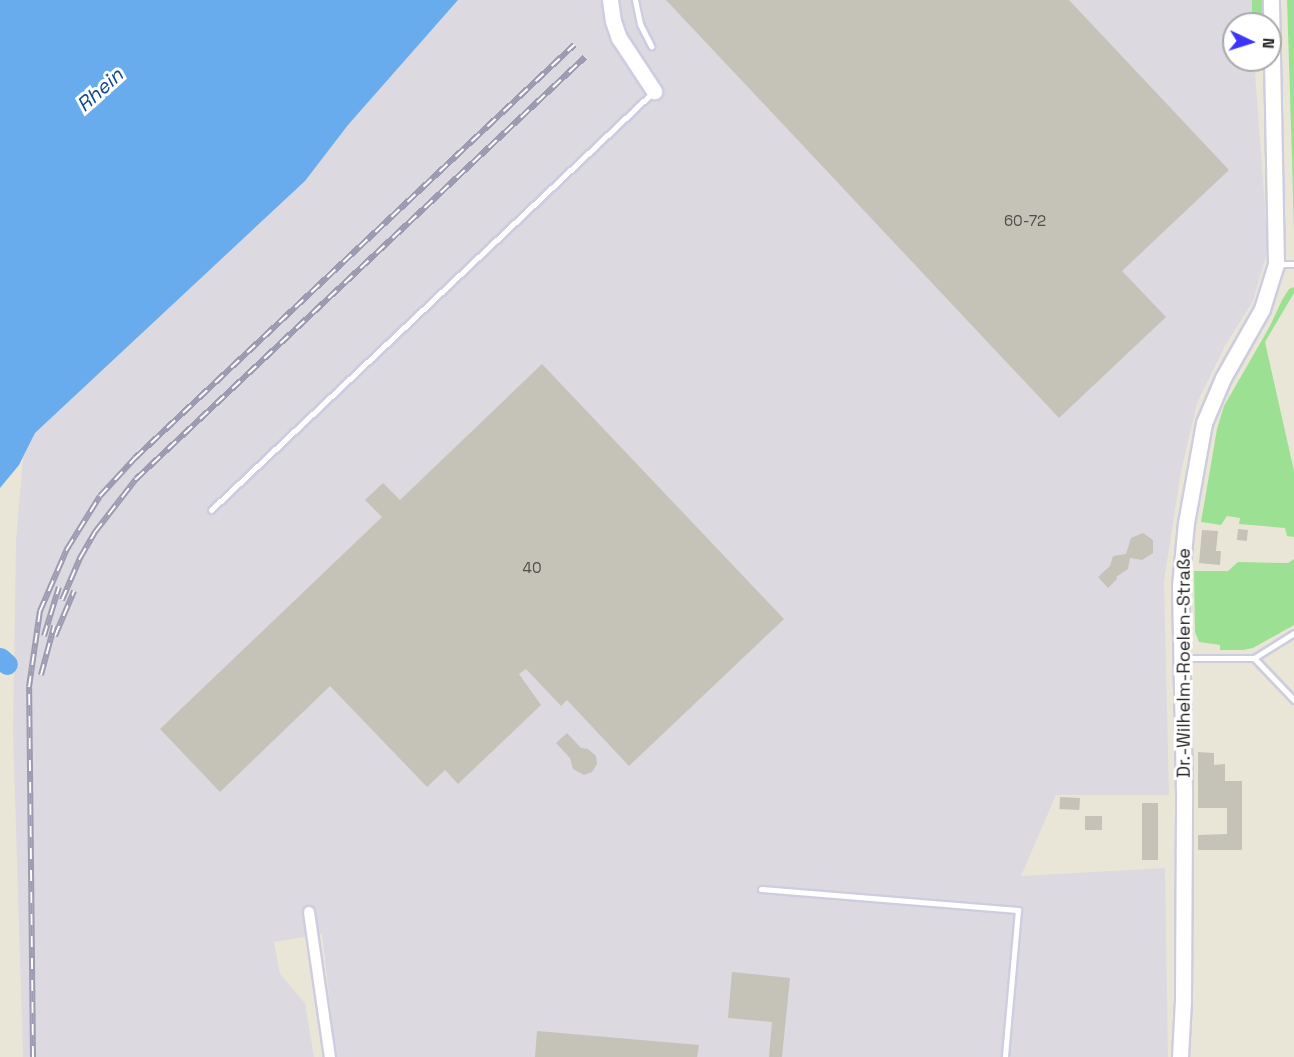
<!DOCTYPE html>
<html>
<head>
<meta charset="utf-8">
<style>
	body { margin:0 }
	#map { position:relative; width:1294px; height:1057px; overflow:hidden; background:#eae6d7; font-family:"Space Grotesk",sans-serif }
	div>[style] { position:absolute }
	.industrial>* { inset:0; background:#ddd9e1 }
	.green>* { inset:0; background:#9ce193; transform-origin:0 0 }
	.water>* { inset:0; background:#69aced }
	.river>* { height:21px; margin:-10.5px; padding:0 10.5px; transform-origin:10.5px; border-radius:10.5px; background:#69aced }
	.building>* { inset:0; background:#c5c2b8; transform-origin:0 0 }
	.roads { filter:drop-shadow(2px 0 #cecde0) drop-shadow(-2px 0 #cecde0) drop-shadow(0 2px #cecde0) drop-shadow(0 -2px #cecde0) }
	.lane>* { height:5px; margin:-2.5px; padding:0 2.5px; transform-origin:2.5px; border-radius:2.5px; background:#fff }
	.street>* { height:10px; margin:-5px; padding:0 5px; transform-origin:5px; border-radius:5px; background:#fff }
	.secondary>* { height:15px; margin:-7.5px; padding:0 7.5px; transform-origin:7.5px; border-radius:7.5px; background:#fff }
	.rail>* { height:6px; margin-top:-3px; transform-origin:0; background:repeating-linear-gradient(90deg,#fff 0 11px,#9d9bb1 0 22px); box-sizing:border-box; border-block:2px solid #9d9bb1 }
	span { translate:-50% -50%; white-space:nowrap; text-align:center; line-height:1.15; -webkit-text-stroke:6px #fff; paint-order:stroke }
	.number-label { font-size:15px; color:#4e4e4b }
	.number-label span { -webkit-text-stroke-width:0 }
	.street-label { font-size:18px; color:#272727 }
	.water-label { font-size:20px; color:#0d4794; font-style:italic }
	.north { position:absolute; left:1222px; top:12px; width:60px; height:60px; box-sizing:border-box; background:#fff; border:2px solid #a9a9a9; border-radius:50%; rotate:94deg; font-size:16px; font-weight:700; line-height:24px; text-align:center; color:#272727 }
	.north::after { content:''; display:block; margin:auto; width:21px; height:27px; background:#3d35f9; clip-path:polygon(50% 0,100% 100%,50% 72%,0 100%) }
</style>
</head>
<body>
<div id="map">
	<div class="industrial">
		<div style="clip-path:polygon(458px 0,1252px 0,1253px 24px,1234px 24px,1234px 60px,1254px 60px,1267px 232px,1266px 256px,1253px 301px,1225px 346px,1197px 403px,1181px 472px,1164px 581px,1169px 795px,1056px 795px,1021px 876px,1165px 868px,1168px 1057px,336px 1057px,322px 934px,274px 942px,280px 974px,305px 1003px,314px 1057px,23px 1057px,13px 732px,16px 541px,23px 458px,35px 433px,305px 181px,348px 125px)"></div>
	</div>
	<div class="green">
		<div style="left:1252px;top:0;width:13px;height:24px"></div>
		<div style="clip-path:polygon(1287px 0,1294px 0,1294px 233px,1292px 159px)"></div>
		<div style="clip-path:polygon(1294px 287px,1294px 293px,1265px 342px,1294px 471px,1294px 537px,1287px 536px,1285px 528px,1239px 524px,1240px 518px,1227px 516px,1221px 525px,1201px 522px,1217px 429px,1224px 406px,1270px 326px,1282px 300px,1289px 289px)"></div>
		<div style="clip-path:polygon(1294px 559px,1294px 625px,1253px 648px,1243px 650px,1220px 650px,1220px 645px,1199px 642px,1195px 632px,1194px 571px,1228px 571px,1238px 562px,1288px 563px)"></div>
	</div>
	<div class="water">
		<div style="clip-path:polygon(0 0,458px 0,348px 125px,305px 181px,35px 433px,19px 465px,0 488px)"></div>
	</div>
	<div class="river">
		<div style="left:0;top:658px;width:9px;rotate:41deg"></div>
	</div>
	<div class="building">
		<div style="clip-path:polygon(666px 0,1069px 0,1229px 170px,1122px 271px,1166px 317px,1059px 418px)"></div>
		<div style="clip-path:polygon(542px 364px,784px 619px,629px 766px,567px 700px,561px 706px,526px 669px,519px 674px,541px 705px,458px 784px,445px 770px,427px 787px,330px 686px,220px 792px,160px 729px,382px 517px,365px 500px,383px 483px,400px 500px)"></div>
		<div style="left:1238px;top:529px;width:10px;height:11px;rotate:6deg"></div>
		<div style="clip-path:polygon(1202px 530px,1218px 531px,1216px 551px,1221px 551px,1220px 565px,1199px 563px)"></div>
		<div style="clip-path:polygon(1143px 533px,1153px 540px,1153px 553px,1142px 560px,1130px 558px,1128px 569px,1116px 577px,1117px 579px,1108px 588px,1098px 577px,1110px 566px,1113px 556px,1126px 554px,1131px 538px)"></div>
		<div style="clip-path:polygon(567px 733px,581px 748px,588px 749px,596px 756px,597px 764px,592px 772px,584px 775px,573px 769px,570px 758px,556px 743px)"></div>
		<div style="clip-path:polygon(1198px 752px,1214px 753px,1214px 765px,1225px 764px,1225px 781px,1242px 781px,1242px 850px,1198px 850px,1198px 835px,1227px 834px,1227px 808px,1198px 808px)"></div>
		<div style="left:1060px;top:797px;width:20px;height:12px;rotate:3deg"></div>
		<div style="left:1142px;top:803px;width:16px;height:57px"></div>
		<div style="left:1085px;top:816px;width:17px;height:14px"></div>
		<div style="clip-path:polygon(732px 972px,790px 978px,782px 1057px,769px 1057px,772px 1022px,728px 1018px)"></div>
		<div style="clip-path:polygon(537px 1031px,699px 1045px,697px 1057px,535px 1057px)"></div>
	</div>
	<div class="roads">
		<div class="lane">
			<div style="left:635px;top:0;width:25px;rotate:78deg"></div>
			<div style="left:640px;top:24px;width:25px;rotate:63deg"></div>
			<div style="left:1278px;top:264px;width:16px"></div>
			<div style="left:211px;top:510px;width:608px;rotate:-43.4deg"></div>
			<div style="left:1183px;top:658px;width:71px"></div>
			<div style="left:1254px;top:658px;width:47px;rotate:-32deg"></div>
			<div style="left:1254px;top:658px;width:58px;rotate:46.4deg"></div>
			<div style="left:761px;top:889px;width:258px;rotate:4.7deg"></div>
			<div style="left:1018px;top:910px;width:148px;rotate:95.1deg"></div>
		</div>
		<div class="street">
			<div style="left:309px;top:912px;width:147px;rotate:81.8deg"></div>
		</div>
		<div class="secondary">
			<div style="left:610px;top:0;width:21px;rotate:82deg"></div>
			<div style="left:613px;top:21px;width:18px;rotate:71deg"></div>
			<div style="left:619px;top:38px;width:64px;rotate:56.6deg"></div>
			<div style="left:1180px;top:1057px;width:57px;rotate:-87deg"></div>
			<div style="left:1183px;top:1000px;width:208px;rotate:-89.7deg"></div>
			<div style="left:1184px;top:792px;width:206px;rotate:-91.1deg"></div>
			<div style="left:1180px;top:586px;width:63px;rotate:-84.6deg"></div>
			<div style="left:1186px;top:523px;width:102px;rotate:-79.8deg"></div>
			<div style="left:1204px;top:423px;width:49px;rotate:-67.1deg"></div>
			<div style="left:1223px;top:378px;width:79px;rotate:-60.5deg"></div>
			<div style="left:1262px;top:309px;width:47px;rotate:-72.7deg"></div>
			<div style="left:1276px;top:264px;width:264px;rotate:-91.1deg"></div>
		</div>
	</div>
	<div class="rail">
		<div style="left:62px;top:600px;width:46px;rotate:-66.8deg"></div>
		<div style="left:80px;top:558px;width:30px;rotate:-60deg"></div>
		<div style="left:95px;top:532px;width:67px;rotate:-52.3deg"></div>
		<div style="left:136px;top:479px;width:616px;rotate:-43.22deg"></div>
		<div style="left:44px;top:636px;width:51px;rotate:-73deg"></div>
		<div style="left:55px;top:636px;width:49px;rotate:-67.1deg"></div>
		<div style="left:41px;top:675px;width:51px;rotate:-75.1deg"></div>
		<div style="left:33px;top:1057px;width:370px;rotate:-90.6deg"></div>
		<div style="left:29px;top:687px;width:77px;rotate:-81.8deg"></div>
		<div style="left:40px;top:611px;width:68px;rotate:-66.5deg"></div>
		<div style="left:67px;top:549px;width:62px;rotate:-58.1deg"></div>
		<div style="left:100px;top:496px;width:52px;rotate:-47.4deg"></div>
		<div style="left:135px;top:458px;width:603px;rotate:-43.25deg"></div>
	</div>
	<div class="number-label">
		<span style="left:1025px;top:221px">60-72</span>
		<span style="left:532px;top:568px">40</span>
	</div>
	<div class="street-label">
		<span style="left:1184px;top:663px;rotate:-90deg">Dr.-Wilhelm-Roelen-Straße</span>
	</div>
	<div class="water-label">
		<span style="left:100px;top:90px;rotate:-42deg">Rhein</span>
	</div>
	<div class="north">N</div>
</div>
</body>
</html>
